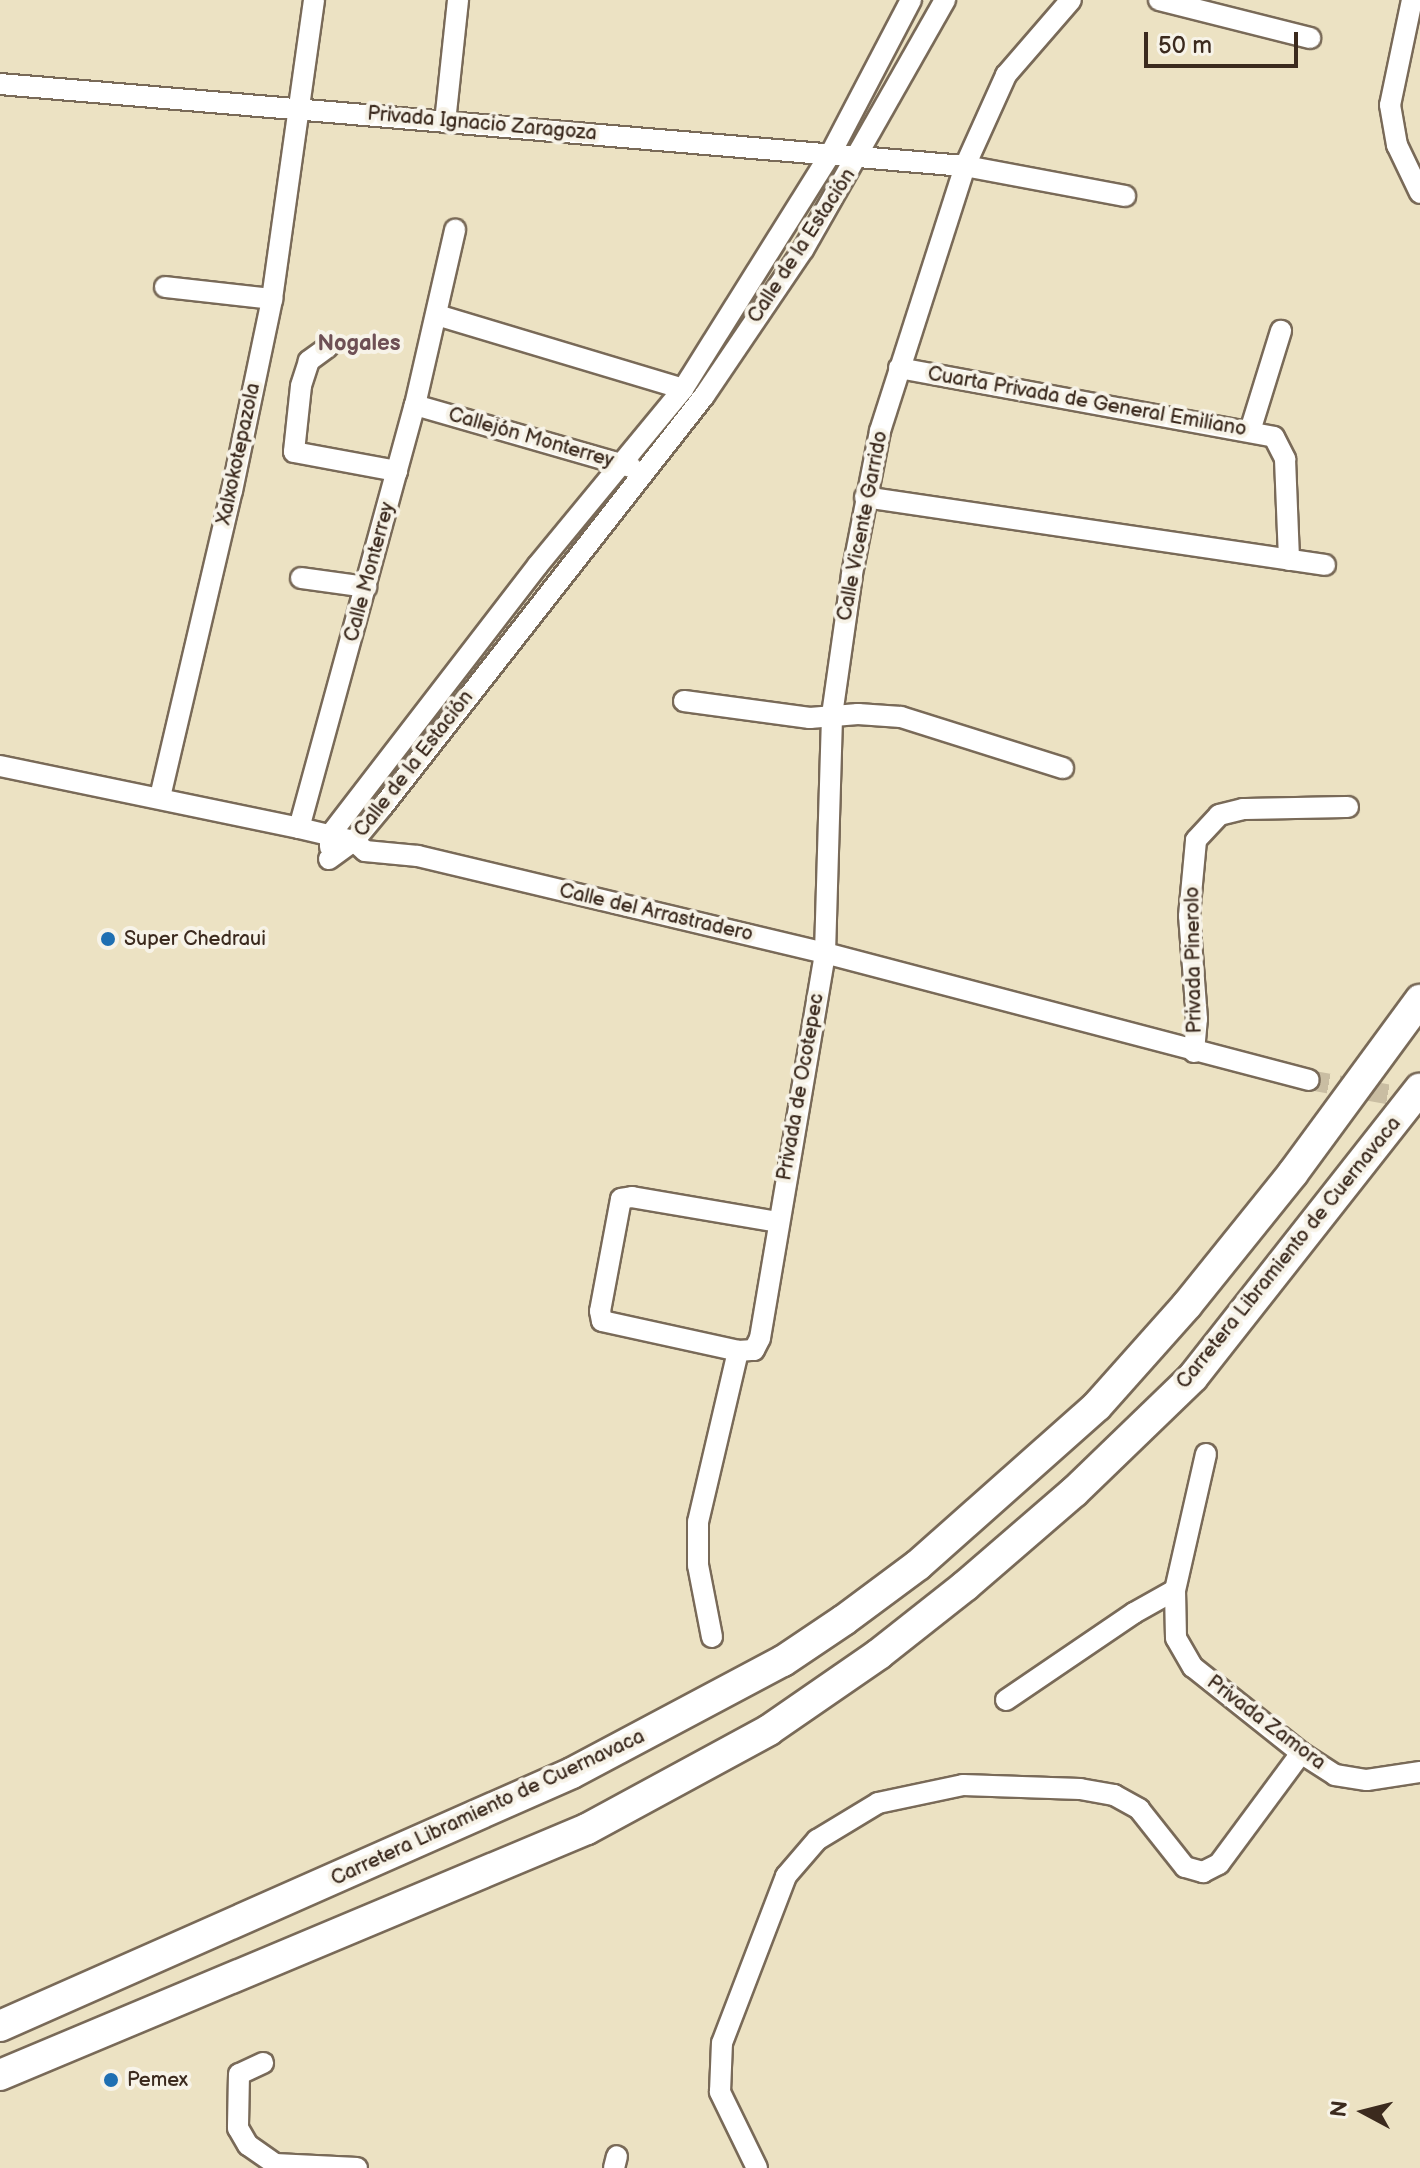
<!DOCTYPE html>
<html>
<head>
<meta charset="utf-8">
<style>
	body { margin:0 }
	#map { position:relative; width:1420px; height:2168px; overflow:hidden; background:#ece2c3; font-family:"Balsamiq Sans",sans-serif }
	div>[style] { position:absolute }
	.minor-tunnel>* { height:20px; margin-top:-10px; transform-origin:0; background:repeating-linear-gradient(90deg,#c9bda2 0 20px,transparent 0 30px) }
	.roads { filter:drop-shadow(2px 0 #796a58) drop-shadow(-2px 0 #796a58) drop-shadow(0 2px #796a58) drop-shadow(0 -2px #796a58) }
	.minor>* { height:20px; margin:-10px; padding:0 10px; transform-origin:10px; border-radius:10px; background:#fff }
	.highway>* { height:30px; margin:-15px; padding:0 15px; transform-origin:15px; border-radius:15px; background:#fff }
	.dots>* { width:22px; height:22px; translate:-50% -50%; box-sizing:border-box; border:4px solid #f7f3e8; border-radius:50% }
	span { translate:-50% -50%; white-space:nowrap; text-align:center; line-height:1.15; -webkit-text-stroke:8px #f7f3e8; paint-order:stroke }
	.street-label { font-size:20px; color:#3b2a1e }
	.poi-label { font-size:20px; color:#3b2a1e }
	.left { translate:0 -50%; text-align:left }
	.neighbourhood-label { font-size:22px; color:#6e5055; font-weight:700 }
	.north { position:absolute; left:1324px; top:2072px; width:80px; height:80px; -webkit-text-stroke:6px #f7f3e8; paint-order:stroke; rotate:277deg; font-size:22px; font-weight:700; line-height:32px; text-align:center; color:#3b2a1e }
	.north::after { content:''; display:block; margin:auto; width:28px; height:36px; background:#3b2a1e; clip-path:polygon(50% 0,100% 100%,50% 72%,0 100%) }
	.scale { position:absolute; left:1144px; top:32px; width:154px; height:36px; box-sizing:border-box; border:4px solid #3b2a1e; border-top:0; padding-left:10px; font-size:24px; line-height:28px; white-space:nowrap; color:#3b2a1e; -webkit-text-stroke:6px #f7f3e8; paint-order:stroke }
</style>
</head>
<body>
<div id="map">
	<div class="minor-tunnel">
		<div style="left:1309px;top:1080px;width:112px;rotate:10.3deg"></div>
	</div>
	<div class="roads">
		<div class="minor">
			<div style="left:1159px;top:0;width:156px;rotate:14.1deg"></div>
			<div style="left:1412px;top:0;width:107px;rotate:101.8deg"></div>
			<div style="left:1390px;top:105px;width:41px;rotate:80.1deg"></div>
			<div style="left:1397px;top:145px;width:53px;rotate:64.4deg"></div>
			<div style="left:0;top:84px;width:968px;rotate:4.86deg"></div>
			<div style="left:965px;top:166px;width:163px;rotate:10.6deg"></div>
			<div style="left:445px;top:122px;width:123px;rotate:-83.9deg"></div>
			<div style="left:165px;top:287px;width:108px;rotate:6.4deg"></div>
			<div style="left:437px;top:315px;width:257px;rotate:16.7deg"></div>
			<div style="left:328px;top:347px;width:24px;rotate:144deg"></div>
			<div style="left:309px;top:361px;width:26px;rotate:108deg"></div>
			<div style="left:301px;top:386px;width:66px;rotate:96.1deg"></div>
			<div style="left:294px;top:452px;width:105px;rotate:10.5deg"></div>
			<div style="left:899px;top:368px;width:381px;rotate:10.4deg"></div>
			<div style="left:1274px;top:437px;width:25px;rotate:63deg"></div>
			<div style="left:1285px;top:459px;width:101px;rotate:87.7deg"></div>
			<div style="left:415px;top:405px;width:225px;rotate:16deg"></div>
			<div style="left:1250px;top:431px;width:105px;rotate:-72.8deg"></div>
			<div style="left:865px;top:497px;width:465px;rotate:8.4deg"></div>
			<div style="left:301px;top:578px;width:66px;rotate:7.9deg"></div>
			<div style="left:684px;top:701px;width:127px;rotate:7.7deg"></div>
			<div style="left:810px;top:718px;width:48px;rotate:-4.8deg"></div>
			<div style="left:858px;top:714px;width:43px;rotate:4deg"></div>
			<div style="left:901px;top:717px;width:170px;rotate:17.5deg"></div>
			<div style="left:0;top:766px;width:305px;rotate:11.7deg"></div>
			<div style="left:299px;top:828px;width:57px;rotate:13.3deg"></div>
			<div style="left:354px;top:841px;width:15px;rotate:42deg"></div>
			<div style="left:365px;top:851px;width:53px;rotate:5.4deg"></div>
			<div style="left:418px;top:856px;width:418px;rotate:13.4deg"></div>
			<div style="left:825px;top:953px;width:500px;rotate:14.7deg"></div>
			<div style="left:160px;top:797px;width:314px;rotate:-76.8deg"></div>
			<div style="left:232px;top:491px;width:196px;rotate:-78.2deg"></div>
			<div style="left:272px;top:299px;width:302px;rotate:-82deg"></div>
			<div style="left:299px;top:828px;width:439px;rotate:-74.7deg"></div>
			<div style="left:415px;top:405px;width:180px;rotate:-77.1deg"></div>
			<div style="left:330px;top:847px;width:12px;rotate:-90deg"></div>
			<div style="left:330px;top:835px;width:341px;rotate:-52.4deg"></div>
			<div style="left:538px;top:565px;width:228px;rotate:-50.5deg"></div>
			<div style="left:683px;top:389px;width:279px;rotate:-57.9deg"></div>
			<div style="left:831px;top:153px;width:173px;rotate:-62.4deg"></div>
			<div style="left:329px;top:859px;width:31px;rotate:-36deg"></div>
			<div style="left:354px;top:841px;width:45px;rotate:-50.4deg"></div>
			<div style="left:383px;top:806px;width:521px;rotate:-51.94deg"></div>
			<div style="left:704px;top:396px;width:176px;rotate:-55.9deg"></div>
			<div style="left:803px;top:250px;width:288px;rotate:-60.4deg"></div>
			<div style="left:1194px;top:1052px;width:33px;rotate:-85deg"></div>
			<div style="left:1197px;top:1019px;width:103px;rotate:-94.4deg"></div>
			<div style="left:1189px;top:916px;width:76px;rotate:-84.7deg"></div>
			<div style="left:1196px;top:840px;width:34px;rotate:-47deg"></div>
			<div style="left:1219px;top:815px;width:25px;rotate:-14deg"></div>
			<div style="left:1243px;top:809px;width:105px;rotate:-1.1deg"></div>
			<div style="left:778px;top:1222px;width:148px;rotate:-170.3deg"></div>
			<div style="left:632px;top:1197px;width:11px;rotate:170deg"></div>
			<div style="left:621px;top:1199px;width:114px;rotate:100.6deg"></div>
			<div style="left:600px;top:1311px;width:10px;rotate:79deg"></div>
			<div style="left:602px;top:1321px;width:139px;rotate:12.4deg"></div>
			<div style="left:738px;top:1351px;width:16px;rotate:-4deg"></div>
			<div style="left:754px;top:1350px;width:13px;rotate:-63deg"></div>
			<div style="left:760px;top:1338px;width:390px;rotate:-80.4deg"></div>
			<div style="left:825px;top:953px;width:238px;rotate:-88.3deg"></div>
			<div style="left:832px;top:715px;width:142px;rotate:-81.9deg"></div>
			<div style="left:852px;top:574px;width:146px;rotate:-78.9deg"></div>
			<div style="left:880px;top:431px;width:278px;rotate:-72.2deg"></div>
			<div style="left:965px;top:166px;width:100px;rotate:-65.7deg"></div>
			<div style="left:1006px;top:75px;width:99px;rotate:-49.1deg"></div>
			<div style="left:1206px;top:1454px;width:139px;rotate:102.8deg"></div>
			<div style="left:1175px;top:1590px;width:48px;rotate:88.8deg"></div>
			<div style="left:1176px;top:1638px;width:34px;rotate:60deg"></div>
			<div style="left:1193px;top:1667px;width:138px;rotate:38.5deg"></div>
			<div style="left:1301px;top:1753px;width:40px;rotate:32.9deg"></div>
			<div style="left:1335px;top:1775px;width:32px;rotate:9deg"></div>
			<div style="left:1367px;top:1780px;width:54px;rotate:-8.6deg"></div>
			<div style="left:712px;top:1637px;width:73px;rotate:-101deg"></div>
			<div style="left:698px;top:1565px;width:43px;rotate:-90deg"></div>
			<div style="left:698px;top:1522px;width:176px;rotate:-76.8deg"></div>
			<div style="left:1006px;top:1700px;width:155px;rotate:-34.2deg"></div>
			<div style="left:1134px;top:1613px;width:47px;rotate:-29.3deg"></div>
			<div style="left:263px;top:2063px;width:26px;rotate:155deg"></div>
			<div style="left:239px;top:2074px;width:54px;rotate:91.1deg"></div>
			<div style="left:238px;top:2128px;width:20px;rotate:60deg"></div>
			<div style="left:248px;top:2145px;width:33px;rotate:35deg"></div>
			<div style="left:275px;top:2164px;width:82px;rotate:2.8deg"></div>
			<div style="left:614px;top:2168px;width:12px;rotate:-76deg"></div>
			<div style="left:757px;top:2168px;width:85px;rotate:-116deg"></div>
			<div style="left:720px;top:2092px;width:49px;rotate:-87.7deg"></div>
			<div style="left:722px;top:2043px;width:179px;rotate:-69deg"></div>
			<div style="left:786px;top:1876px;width:48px;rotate:-49.3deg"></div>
			<div style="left:817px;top:1840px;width:71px;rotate:-31.2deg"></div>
			<div style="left:878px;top:1803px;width:87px;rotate:-12deg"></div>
			<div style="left:963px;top:1785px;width:117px;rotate:2deg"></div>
			<div style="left:1080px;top:1789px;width:35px;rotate:10deg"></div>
			<div style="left:1114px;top:1795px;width:29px;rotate:29deg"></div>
			<div style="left:1139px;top:1809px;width:74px;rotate:51.6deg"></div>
			<div style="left:1185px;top:1867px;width:19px;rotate:16deg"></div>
			<div style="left:1203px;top:1872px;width:18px;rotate:-27deg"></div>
			<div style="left:1219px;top:1864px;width:138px;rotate:-53.5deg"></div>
		</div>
		<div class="highway">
			<div style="left:0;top:2026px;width:625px;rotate:-23.86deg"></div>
			<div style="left:572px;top:1773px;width:239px;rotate:-28deg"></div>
			<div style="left:783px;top:1661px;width:73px;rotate:-33.9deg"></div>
			<div style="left:844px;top:1620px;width:92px;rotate:-36.6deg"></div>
			<div style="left:918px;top:1565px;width:239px;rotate:-41.6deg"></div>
			<div style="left:1097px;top:1406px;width:135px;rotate:-48.3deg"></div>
			<div style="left:1187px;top:1305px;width:169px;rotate:-51.2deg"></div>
			<div style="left:1293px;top:1173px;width:215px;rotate:-53.7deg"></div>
			<div style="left:0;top:2075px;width:636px;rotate:-22.74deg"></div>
			<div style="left:587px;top:1829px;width:207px;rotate:-28.5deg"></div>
			<div style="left:769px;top:1730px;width:134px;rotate:-34.6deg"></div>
			<div style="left:879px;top:1654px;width:110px;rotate:-38.3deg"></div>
			<div style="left:965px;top:1586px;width:144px;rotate:-40.8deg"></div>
			<div style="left:1074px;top:1492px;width:165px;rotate:-44deg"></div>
			<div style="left:1193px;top:1377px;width:367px;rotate:-51.8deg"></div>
		</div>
	</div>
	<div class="dots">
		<div style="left:108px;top:939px;background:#1f6fb2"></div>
		<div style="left:111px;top:2080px;background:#1f6fb2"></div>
	</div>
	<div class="street-label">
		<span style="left:482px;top:124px;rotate:5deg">Privada Ignacio Zaragoza</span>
		<span style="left:802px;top:246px;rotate:-57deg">Calle de la Estación</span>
		<span style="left:1087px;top:402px;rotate:10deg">Cuarta Privada de General Emiliano</span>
		<span style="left:531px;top:438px;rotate:16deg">Callejón Monterrey</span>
		<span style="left:239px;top:454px;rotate:-78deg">Xalxokotepazola</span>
		<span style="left:863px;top:526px;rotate:-79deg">Calle Vicente Garrido</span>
		<span style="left:370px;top:572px;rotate:-75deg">Calle Monterrey</span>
		<span style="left:414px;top:764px;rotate:-52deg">Calle de la Estación</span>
		<span style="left:656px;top:913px;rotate:13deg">Calle del Arrastradero</span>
		<span style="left:1194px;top:960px;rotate:-91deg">Privada Pinerolo</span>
		<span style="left:801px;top:1087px;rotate:-80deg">Privada de Ocotepec</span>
		<span style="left:1289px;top:1253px;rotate:-51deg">Carretera Libramiento de Cuernavaca</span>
		<span style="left:1266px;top:1723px;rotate:37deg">Privada Zamora</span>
		<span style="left:488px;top:1808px;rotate:-25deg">Carretera Libramiento de Cuernavaca</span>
	</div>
	<div class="poi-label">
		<span class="left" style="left:124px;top:939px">Super Chedraui</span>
		<span class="left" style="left:127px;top:2080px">Pemex</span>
	</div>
	<div class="neighbourhood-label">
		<span style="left:359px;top:344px">Nogales</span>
	</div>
	<div class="north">N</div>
	<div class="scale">50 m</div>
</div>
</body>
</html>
